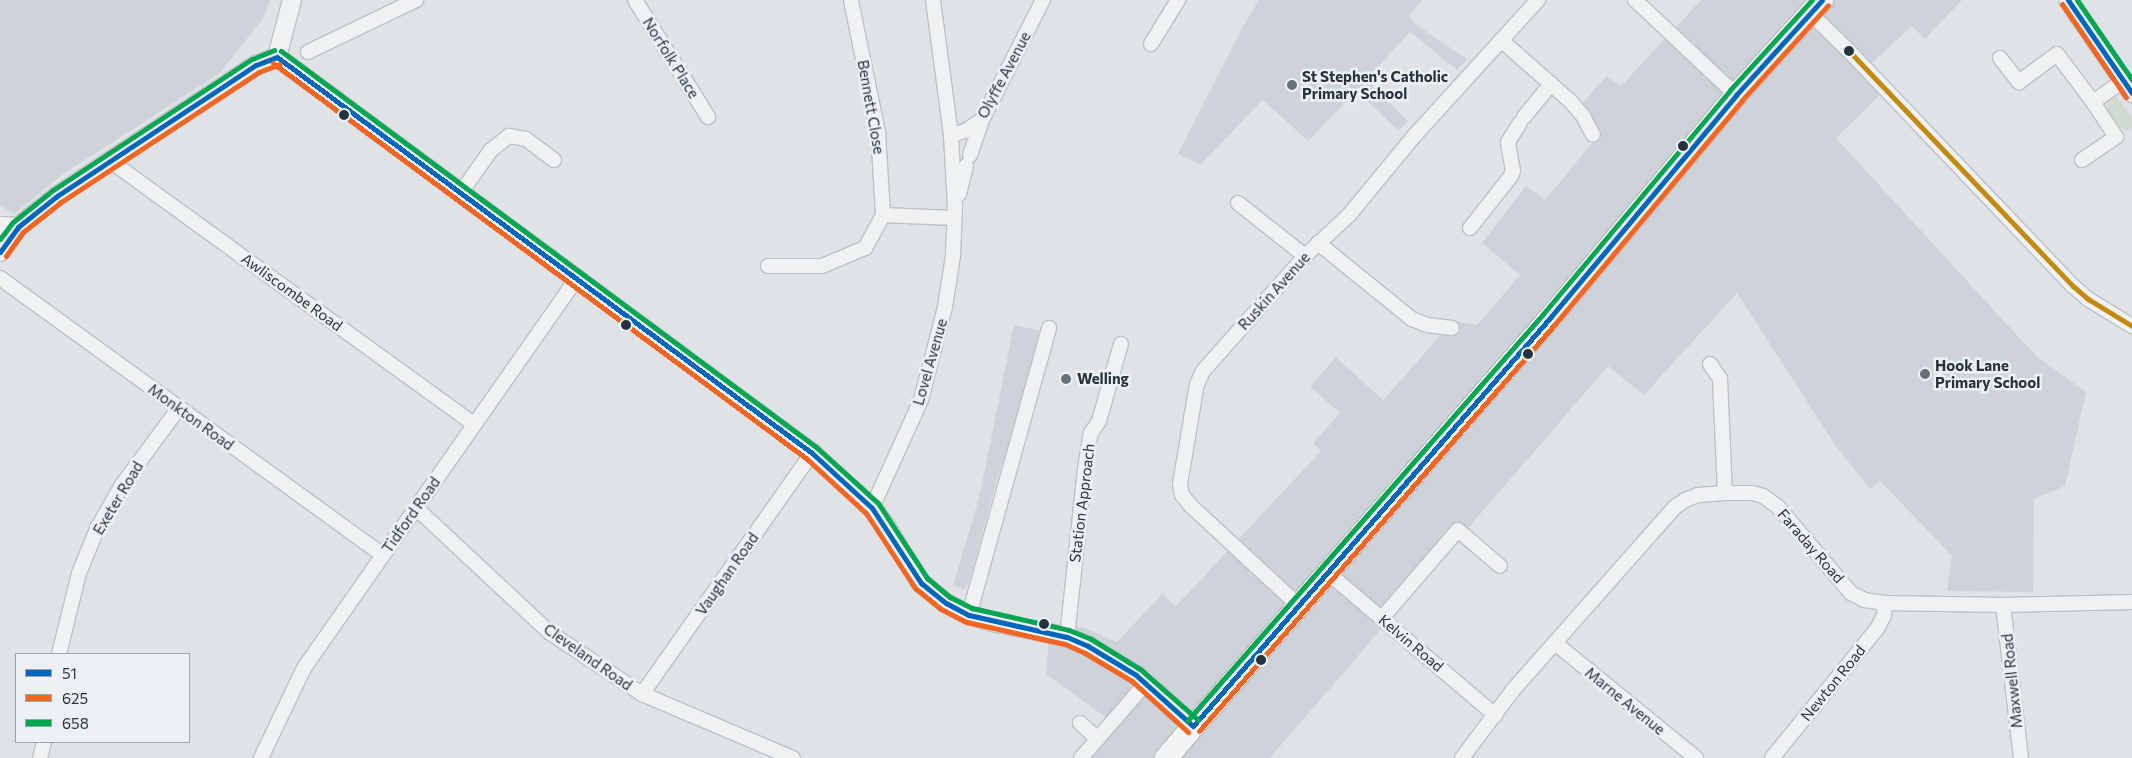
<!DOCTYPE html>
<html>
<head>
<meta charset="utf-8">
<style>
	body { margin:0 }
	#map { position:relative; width:2132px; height:758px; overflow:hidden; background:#e0e3e6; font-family:Commissioner,sans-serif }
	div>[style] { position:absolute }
	.built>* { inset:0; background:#ced3d9 }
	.green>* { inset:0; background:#d1dad0 }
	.roads { filter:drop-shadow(1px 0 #bec1c4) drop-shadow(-1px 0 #bec1c4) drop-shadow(0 1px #bec1c4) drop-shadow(0 -1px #bec1c4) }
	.minor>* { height:14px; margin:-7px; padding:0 7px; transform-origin:7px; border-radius:7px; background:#eff1f2 }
	.tertiary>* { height:18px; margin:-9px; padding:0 9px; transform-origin:9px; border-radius:9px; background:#eff1f2 }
	.primary>* { height:22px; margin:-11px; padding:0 11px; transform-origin:11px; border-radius:11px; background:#f4f5f6 }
	.bus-1>* { height:5px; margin:-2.5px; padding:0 2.5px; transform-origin:2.5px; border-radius:2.5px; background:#0065bd }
	.bus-2>* { height:5px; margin:-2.5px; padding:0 2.5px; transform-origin:2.5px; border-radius:2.5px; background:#f26522 }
	.bus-3>* { height:5px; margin:-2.5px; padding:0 2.5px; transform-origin:2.5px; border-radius:2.5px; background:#00a651 }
	.bus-4>* { height:5px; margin:-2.5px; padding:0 2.5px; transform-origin:2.5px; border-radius:2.5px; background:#c38910 }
	.dots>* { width:14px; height:14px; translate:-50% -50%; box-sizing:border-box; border:2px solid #edf1f5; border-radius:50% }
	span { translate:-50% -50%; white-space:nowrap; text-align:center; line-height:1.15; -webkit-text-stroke:5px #edf1f5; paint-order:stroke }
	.street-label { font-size:15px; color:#27323f }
	.poi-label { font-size:15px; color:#27323f; font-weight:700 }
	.left { translate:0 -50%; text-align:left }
	.legend { position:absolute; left:15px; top:653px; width:175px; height:90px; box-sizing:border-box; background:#edf1f5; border:1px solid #9ea5ac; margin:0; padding:6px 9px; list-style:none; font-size:15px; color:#27323f }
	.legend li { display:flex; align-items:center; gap:10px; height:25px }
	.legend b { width:25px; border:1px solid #9ea5ac }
</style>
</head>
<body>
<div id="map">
	<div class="built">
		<div style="clip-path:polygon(0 0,270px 0,264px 17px,220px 73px,66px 172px,14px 214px,0 205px)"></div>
		<div style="clip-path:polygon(1259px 0,1423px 0,1409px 15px,1415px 24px,1467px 59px,1457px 70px,1410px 32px,1366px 80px,1408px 121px,1399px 131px,1356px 91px,1308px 141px,1263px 100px,1200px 165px,1178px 154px,1242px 28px)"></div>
		<div style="clip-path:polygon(1701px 0,1962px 0,1925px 39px,1912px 26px,1862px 72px,1883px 92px,1836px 138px,2036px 356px,2086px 392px,2065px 486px,2034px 499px,2033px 592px,1947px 591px,1952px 556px,1880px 481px,1870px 489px,1835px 445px,1737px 293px,1644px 395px,1608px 366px,1270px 758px,1079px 758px,1111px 721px,1046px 674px,1050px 623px,1084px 628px,1117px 642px,1162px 594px,1176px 606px,1321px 451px,1313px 443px,1340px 413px,1310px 387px,1336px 357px,1383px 400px,1453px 321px,1477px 325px,1520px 275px,1482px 243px,1526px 186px,1545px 200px,1598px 136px,1593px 121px,1582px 103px,1607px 76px,1621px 86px)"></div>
		<div style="clip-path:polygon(1014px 325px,1039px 330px,1031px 368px,1003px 464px,1001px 465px,969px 582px,964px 589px,953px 586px,979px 498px)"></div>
	</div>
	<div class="green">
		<div style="clip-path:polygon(2116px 96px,2132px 117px,2132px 128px,2127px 131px,2114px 124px,2108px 112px,2107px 103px)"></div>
	</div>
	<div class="roads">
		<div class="minor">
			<div style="left:635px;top:0;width:138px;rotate:58deg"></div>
			<div style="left:1635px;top:0;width:139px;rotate:43.2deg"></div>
			<div style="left:1810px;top:13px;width:54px;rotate:44.3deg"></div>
			<div style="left:1849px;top:51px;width:325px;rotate:46.4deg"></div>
			<div style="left:2073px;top:286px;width:20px;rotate:41deg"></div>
			<div style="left:2088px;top:299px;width:52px;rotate:31.5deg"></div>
			<div style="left:1501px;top:40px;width:94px;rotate:41.5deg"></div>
			<div style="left:1571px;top:102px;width:18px;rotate:49deg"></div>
			<div style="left:1583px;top:116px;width:21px;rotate:62deg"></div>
			<div style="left:1151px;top:44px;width:52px;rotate:-58.5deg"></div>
			<div style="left:308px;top:52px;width:120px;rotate:-25.7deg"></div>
			<div style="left:2000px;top:58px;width:31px;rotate:52deg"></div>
			<div style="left:2019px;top:82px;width:47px;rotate:-36.4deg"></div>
			<div style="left:2057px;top:54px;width:60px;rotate:53.1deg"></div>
			<div style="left:2093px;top:102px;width:37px;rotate:-35deg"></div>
			<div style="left:1524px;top:117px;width:43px;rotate:-50.7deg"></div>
			<div style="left:951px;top:135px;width:15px;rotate:-16deg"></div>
			<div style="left:965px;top:131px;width:20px;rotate:-33deg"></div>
			<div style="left:982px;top:120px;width:135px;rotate:-63.1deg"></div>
			<div style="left:970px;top:155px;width:37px;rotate:-71deg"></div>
			<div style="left:109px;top:160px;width:450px;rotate:35.9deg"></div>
			<div style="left:2082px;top:160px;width:41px;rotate:-34.1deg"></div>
			<div style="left:2116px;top:137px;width:42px;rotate:-123.3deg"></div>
			<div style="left:460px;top:194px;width:54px;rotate:-54.8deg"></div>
			<div style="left:491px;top:150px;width:23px;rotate:-38deg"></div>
			<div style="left:509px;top:136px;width:17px;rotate:10deg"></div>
			<div style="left:526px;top:139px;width:35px;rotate:37deg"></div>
			<div style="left:959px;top:194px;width:29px;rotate:-76deg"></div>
			<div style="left:1238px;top:203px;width:85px;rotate:38.3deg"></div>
			<div style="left:883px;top:215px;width:71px;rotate:2.4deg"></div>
			<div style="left:1470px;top:228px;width:66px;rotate:-51.7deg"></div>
			<div style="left:1511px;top:176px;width:5px;rotate:-68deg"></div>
			<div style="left:1513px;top:171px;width:29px;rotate:-100deg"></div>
			<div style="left:1508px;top:142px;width:22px;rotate:-58deg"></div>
			<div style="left:1318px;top:243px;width:121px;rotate:39deg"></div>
			<div style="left:1412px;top:319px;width:16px;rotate:22deg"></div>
			<div style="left:1427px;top:325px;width:25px;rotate:7deg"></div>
			<div style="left:768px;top:266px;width:54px"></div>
			<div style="left:822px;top:266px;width:47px;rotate:-22.7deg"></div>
			<div style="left:865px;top:248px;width:38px;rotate:-61deg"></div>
			<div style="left:883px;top:215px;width:83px;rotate:-93.4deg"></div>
			<div style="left:878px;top:132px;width:135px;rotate:-101.6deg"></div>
			<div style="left:0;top:278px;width:472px;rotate:35.9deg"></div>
			<div style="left:1710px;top:364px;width:18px;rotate:56deg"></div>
			<div style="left:1720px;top:379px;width:114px;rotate:87.5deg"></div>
			<div style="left:416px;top:508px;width:182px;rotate:43deg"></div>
			<div style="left:549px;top:632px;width:112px;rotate:33.7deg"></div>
			<div style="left:642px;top:694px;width:164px;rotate:23deg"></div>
			<div style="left:872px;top:508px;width:119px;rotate:-65.6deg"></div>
			<div style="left:921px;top:400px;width:96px;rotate:-75.5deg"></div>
			<div style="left:945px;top:307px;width:52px;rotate:-81.1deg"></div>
			<div style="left:953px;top:256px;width:49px;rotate:-87.7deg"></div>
			<div style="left:955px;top:207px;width:72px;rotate:-93.2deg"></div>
			<div style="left:951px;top:135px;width:136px;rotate:-97.6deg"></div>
			<div style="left:1327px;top:572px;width:221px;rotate:40.4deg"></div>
			<div style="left:1298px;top:605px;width:146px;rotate:-137.2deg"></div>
			<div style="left:1191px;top:506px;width:14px;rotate:-129deg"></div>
			<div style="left:1182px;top:495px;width:11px;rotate:-100deg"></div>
			<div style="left:1180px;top:484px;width:101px;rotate:-80.4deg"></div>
			<div style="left:1197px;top:384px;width:14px;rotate:-65deg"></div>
			<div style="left:1203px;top:371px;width:154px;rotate:-48.4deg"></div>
			<div style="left:1305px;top:256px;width:60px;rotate:-43deg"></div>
			<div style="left:1349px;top:215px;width:104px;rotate:-50.5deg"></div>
			<div style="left:1415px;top:135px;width:183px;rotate:-47.7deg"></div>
			<div style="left:2003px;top:605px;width:154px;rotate:83.3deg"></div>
			<div style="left:969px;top:615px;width:298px;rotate:-74.4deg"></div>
			<div style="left:1382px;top:618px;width:116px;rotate:-49.2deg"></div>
			<div style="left:1458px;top:530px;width:55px;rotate:40.6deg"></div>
			<div style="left:1067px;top:637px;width:169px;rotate:-83.9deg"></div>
			<div style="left:1085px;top:469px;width:36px;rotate:-81deg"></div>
			<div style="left:1091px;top:433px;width:14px;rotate:-56deg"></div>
			<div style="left:1099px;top:421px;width:80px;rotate:-74.1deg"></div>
			<div style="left:1555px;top:643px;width:182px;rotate:39.2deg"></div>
			<div style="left:59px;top:654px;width:83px;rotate:-76.1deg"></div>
			<div style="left:79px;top:573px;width:50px;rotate:-67.6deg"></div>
			<div style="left:98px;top:527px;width:48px;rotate:-60.3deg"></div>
			<div style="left:122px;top:485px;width:96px;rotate:-53.5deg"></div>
			<div style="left:642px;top:694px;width:295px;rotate:-54.8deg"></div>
			<div style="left:1080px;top:723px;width:24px;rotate:42deg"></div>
			<div style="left:40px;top:758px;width:16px;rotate:-76deg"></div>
			<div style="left:261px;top:758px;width:100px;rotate:-64.5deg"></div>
			<div style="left:304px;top:668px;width:474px;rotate:-55deg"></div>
			<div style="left:1081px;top:758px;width:99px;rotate:-49.1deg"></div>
			<div style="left:1462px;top:758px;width:85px;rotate:-53.1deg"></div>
			<div style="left:1513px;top:690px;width:244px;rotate:-48.5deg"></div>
			<div style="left:1675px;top:507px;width:12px;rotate:-35deg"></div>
			<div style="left:1685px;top:500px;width:14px;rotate:-21deg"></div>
			<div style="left:1698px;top:495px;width:27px;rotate:-4deg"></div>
			<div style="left:1725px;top:493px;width:27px"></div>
			<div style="left:1752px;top:493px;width:11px;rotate:15deg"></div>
			<div style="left:1763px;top:496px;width:19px;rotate:36deg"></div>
			<div style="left:1778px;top:507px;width:113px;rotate:49.7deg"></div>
			<div style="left:1851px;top:593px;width:15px;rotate:28deg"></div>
			<div style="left:1864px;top:600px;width:21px;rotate:8deg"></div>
			<div style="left:1885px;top:603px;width:118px;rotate:1deg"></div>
			<div style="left:2003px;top:605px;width:129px;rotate:-1.3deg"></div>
			<div style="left:1772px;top:758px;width:166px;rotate:-50.9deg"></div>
			<div style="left:1877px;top:629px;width:16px;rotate:-63deg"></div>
			<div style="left:1884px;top:615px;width:12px;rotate:-85deg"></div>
		</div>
		<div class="tertiary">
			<div style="left:2068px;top:0;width:113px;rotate:55.5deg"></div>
			<div style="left:277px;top:57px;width:666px;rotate:36.51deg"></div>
			<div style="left:812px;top:453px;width:81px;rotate:42.5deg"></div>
			<div style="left:872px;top:508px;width:21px;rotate:53deg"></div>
			<div style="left:885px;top:525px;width:68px;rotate:58.2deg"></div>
			<div style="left:921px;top:583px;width:32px;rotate:39deg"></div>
			<div style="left:946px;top:603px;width:26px;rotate:28deg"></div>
			<div style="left:969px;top:615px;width:29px;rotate:16deg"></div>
			<div style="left:997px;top:623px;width:71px;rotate:11.3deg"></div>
			<div style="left:1067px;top:637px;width:23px;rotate:23deg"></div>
			<div style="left:1088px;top:646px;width:56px;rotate:31.1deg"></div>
			<div style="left:1136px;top:675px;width:76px;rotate:41.8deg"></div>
			<div style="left:277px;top:57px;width:59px;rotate:-75.3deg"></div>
			<div style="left:0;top:226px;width:18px;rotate:3deg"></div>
			<div style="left:0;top:252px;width:31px;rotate:-54deg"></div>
			<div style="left:18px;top:227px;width:50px;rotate:-38.5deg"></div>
			<div style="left:57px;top:196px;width:238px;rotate:-33.4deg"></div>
			<div style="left:256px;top:65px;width:22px;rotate:-21deg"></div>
		</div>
		<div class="primary">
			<div style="left:1166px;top:758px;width:583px;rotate:-48.9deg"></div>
			<div style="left:1549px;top:319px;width:292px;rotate:-50.1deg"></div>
			<div style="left:1736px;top:95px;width:128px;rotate:-47.8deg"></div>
		</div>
	</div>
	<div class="bus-1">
		<div style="left:2068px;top:0;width:113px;rotate:55.5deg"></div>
		<div style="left:277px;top:57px;width:666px;rotate:36.51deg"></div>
		<div style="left:812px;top:453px;width:81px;rotate:42.5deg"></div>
		<div style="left:872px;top:508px;width:90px;rotate:56.8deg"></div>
		<div style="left:921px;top:583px;width:32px;rotate:39deg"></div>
		<div style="left:946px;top:603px;width:26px;rotate:28deg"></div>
		<div style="left:969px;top:615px;width:100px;rotate:12.7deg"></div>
		<div style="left:1067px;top:637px;width:23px;rotate:23deg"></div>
		<div style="left:1088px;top:646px;width:56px;rotate:31.1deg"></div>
		<div style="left:1136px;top:675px;width:76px;rotate:41.8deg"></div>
		<div style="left:0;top:252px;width:31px;rotate:-54deg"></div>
		<div style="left:18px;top:227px;width:50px;rotate:-38.5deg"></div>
		<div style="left:57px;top:196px;width:238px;rotate:-33.4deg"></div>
		<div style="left:256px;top:65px;width:22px;rotate:-21deg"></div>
		<div style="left:1193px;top:726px;width:541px;rotate:-48.82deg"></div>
		<div style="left:1549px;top:319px;width:292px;rotate:-50.1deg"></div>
		<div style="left:1736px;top:95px;width:128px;rotate:-47.8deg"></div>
	</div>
	<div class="bus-2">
		<div style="left:2062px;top:4px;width:113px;rotate:55.5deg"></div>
		<div style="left:273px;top:63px;width:665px;rotate:36.56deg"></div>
		<div style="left:807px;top:459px;width:80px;rotate:42.5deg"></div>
		<div style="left:866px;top:513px;width:90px;rotate:56.8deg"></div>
		<div style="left:915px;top:588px;width:33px;rotate:39deg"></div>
		<div style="left:941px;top:609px;width:29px;rotate:27deg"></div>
		<div style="left:967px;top:622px;width:100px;rotate:12.7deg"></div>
		<div style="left:1065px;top:644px;width:22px;rotate:24deg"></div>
		<div style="left:1085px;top:653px;width:55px;rotate:30.8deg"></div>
		<div style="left:1132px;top:681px;width:76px;rotate:42.3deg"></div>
		<div style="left:6px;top:256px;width:29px;rotate:-55deg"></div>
		<div style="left:23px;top:232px;width:48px;rotate:-38.3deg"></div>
		<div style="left:61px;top:202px;width:237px;rotate:-33.3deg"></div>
		<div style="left:259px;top:72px;width:22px;rotate:-21deg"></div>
		<div style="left:1199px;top:731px;width:541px;rotate:-48.82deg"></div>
		<div style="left:1555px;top:324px;width:292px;rotate:-50.1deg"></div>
		<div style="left:1742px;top:100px;width:128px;rotate:-47.8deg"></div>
	</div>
	<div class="bus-3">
		<div style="left:2077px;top:0;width:97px;rotate:55.5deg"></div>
		<div style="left:281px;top:51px;width:666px;rotate:36.51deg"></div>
		<div style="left:816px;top:447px;width:84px;rotate:42.1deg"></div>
		<div style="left:878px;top:503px;width:90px;rotate:56.8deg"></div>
		<div style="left:927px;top:578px;width:30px;rotate:40deg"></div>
		<div style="left:950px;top:597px;width:25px;rotate:27deg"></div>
		<div style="left:972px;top:608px;width:99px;rotate:12.8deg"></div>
		<div style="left:1069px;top:630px;width:24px;rotate:22deg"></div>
		<div style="left:1091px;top:639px;width:57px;rotate:31.5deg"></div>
		<div style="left:1140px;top:669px;width:77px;rotate:41.3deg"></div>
		<div style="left:0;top:239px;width:21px;rotate:-53deg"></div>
		<div style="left:13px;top:222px;width:51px;rotate:-38.7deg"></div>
		<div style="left:53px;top:190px;width:238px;rotate:-33.4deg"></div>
		<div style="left:252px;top:59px;width:24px;rotate:-22deg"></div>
		<div style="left:1187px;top:721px;width:541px;rotate:-48.82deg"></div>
		<div style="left:1543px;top:314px;width:292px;rotate:-50.1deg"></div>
		<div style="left:1730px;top:90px;width:122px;rotate:-47.7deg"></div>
	</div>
	<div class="bus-4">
		<div style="left:1849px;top:51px;width:325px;rotate:46.4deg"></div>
		<div style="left:2073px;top:286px;width:20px;rotate:41deg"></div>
		<div style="left:2088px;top:299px;width:52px;rotate:31.5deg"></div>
	</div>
	<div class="dots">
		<div style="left:1849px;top:51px;background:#27323f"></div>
		<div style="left:1292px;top:85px;background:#687079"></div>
		<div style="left:344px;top:115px;background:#27323f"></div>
		<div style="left:1683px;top:146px;background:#27323f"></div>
		<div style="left:626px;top:325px;background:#27323f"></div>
		<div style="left:1528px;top:354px;background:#27323f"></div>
		<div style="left:1925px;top:374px;background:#687079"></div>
		<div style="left:1066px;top:379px;background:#687079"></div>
		<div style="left:1044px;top:624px;background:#27323f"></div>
		<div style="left:1261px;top:660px;background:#27323f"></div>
	</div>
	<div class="street-label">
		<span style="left:671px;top:58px;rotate:58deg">Norfolk Place</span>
		<span style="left:1004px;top:75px;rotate:-62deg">Olyffe Avenue</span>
		<span style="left:871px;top:107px;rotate:80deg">Bennett Close</span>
		<span style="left:1274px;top:291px;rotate:-48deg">Ruskin Avenue</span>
		<span style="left:292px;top:292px;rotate:36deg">Awliscombe Road</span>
		<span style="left:930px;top:362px;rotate:-74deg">Lovel Avenue</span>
		<span style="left:191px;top:417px;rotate:36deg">Monkton Road</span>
		<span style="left:118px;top:498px;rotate:-59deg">Exeter Road</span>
		<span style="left:1082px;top:503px;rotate:-83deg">Station Approach</span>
		<span style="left:411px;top:515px;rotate:-55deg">Tidford Road</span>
		<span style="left:1811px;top:546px;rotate:49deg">Faraday Road</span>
		<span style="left:727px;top:574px;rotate:-55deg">Vaughan Road</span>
		<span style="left:1411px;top:643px;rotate:40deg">Kelvin Road</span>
		<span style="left:588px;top:657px;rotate:35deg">Cleveland Road</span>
		<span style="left:2012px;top:681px;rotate:-96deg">Maxwell Road</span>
		<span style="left:1833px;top:683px;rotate:-51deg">Newton Road</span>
		<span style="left:1625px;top:701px;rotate:39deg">Marne Avenue</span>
	</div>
	<div class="poi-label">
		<span class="left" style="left:1302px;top:85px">St Stephen's Catholic<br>Primary School</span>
		<span class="left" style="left:1935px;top:374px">Hook Lane<br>Primary School</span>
		<span class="left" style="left:1077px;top:379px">Welling</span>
	</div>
	<ul class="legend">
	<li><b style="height:6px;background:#0065bd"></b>51</li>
	<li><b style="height:6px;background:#f26522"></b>625</li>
	<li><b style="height:6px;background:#00a651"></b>658</li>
	</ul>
</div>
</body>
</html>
